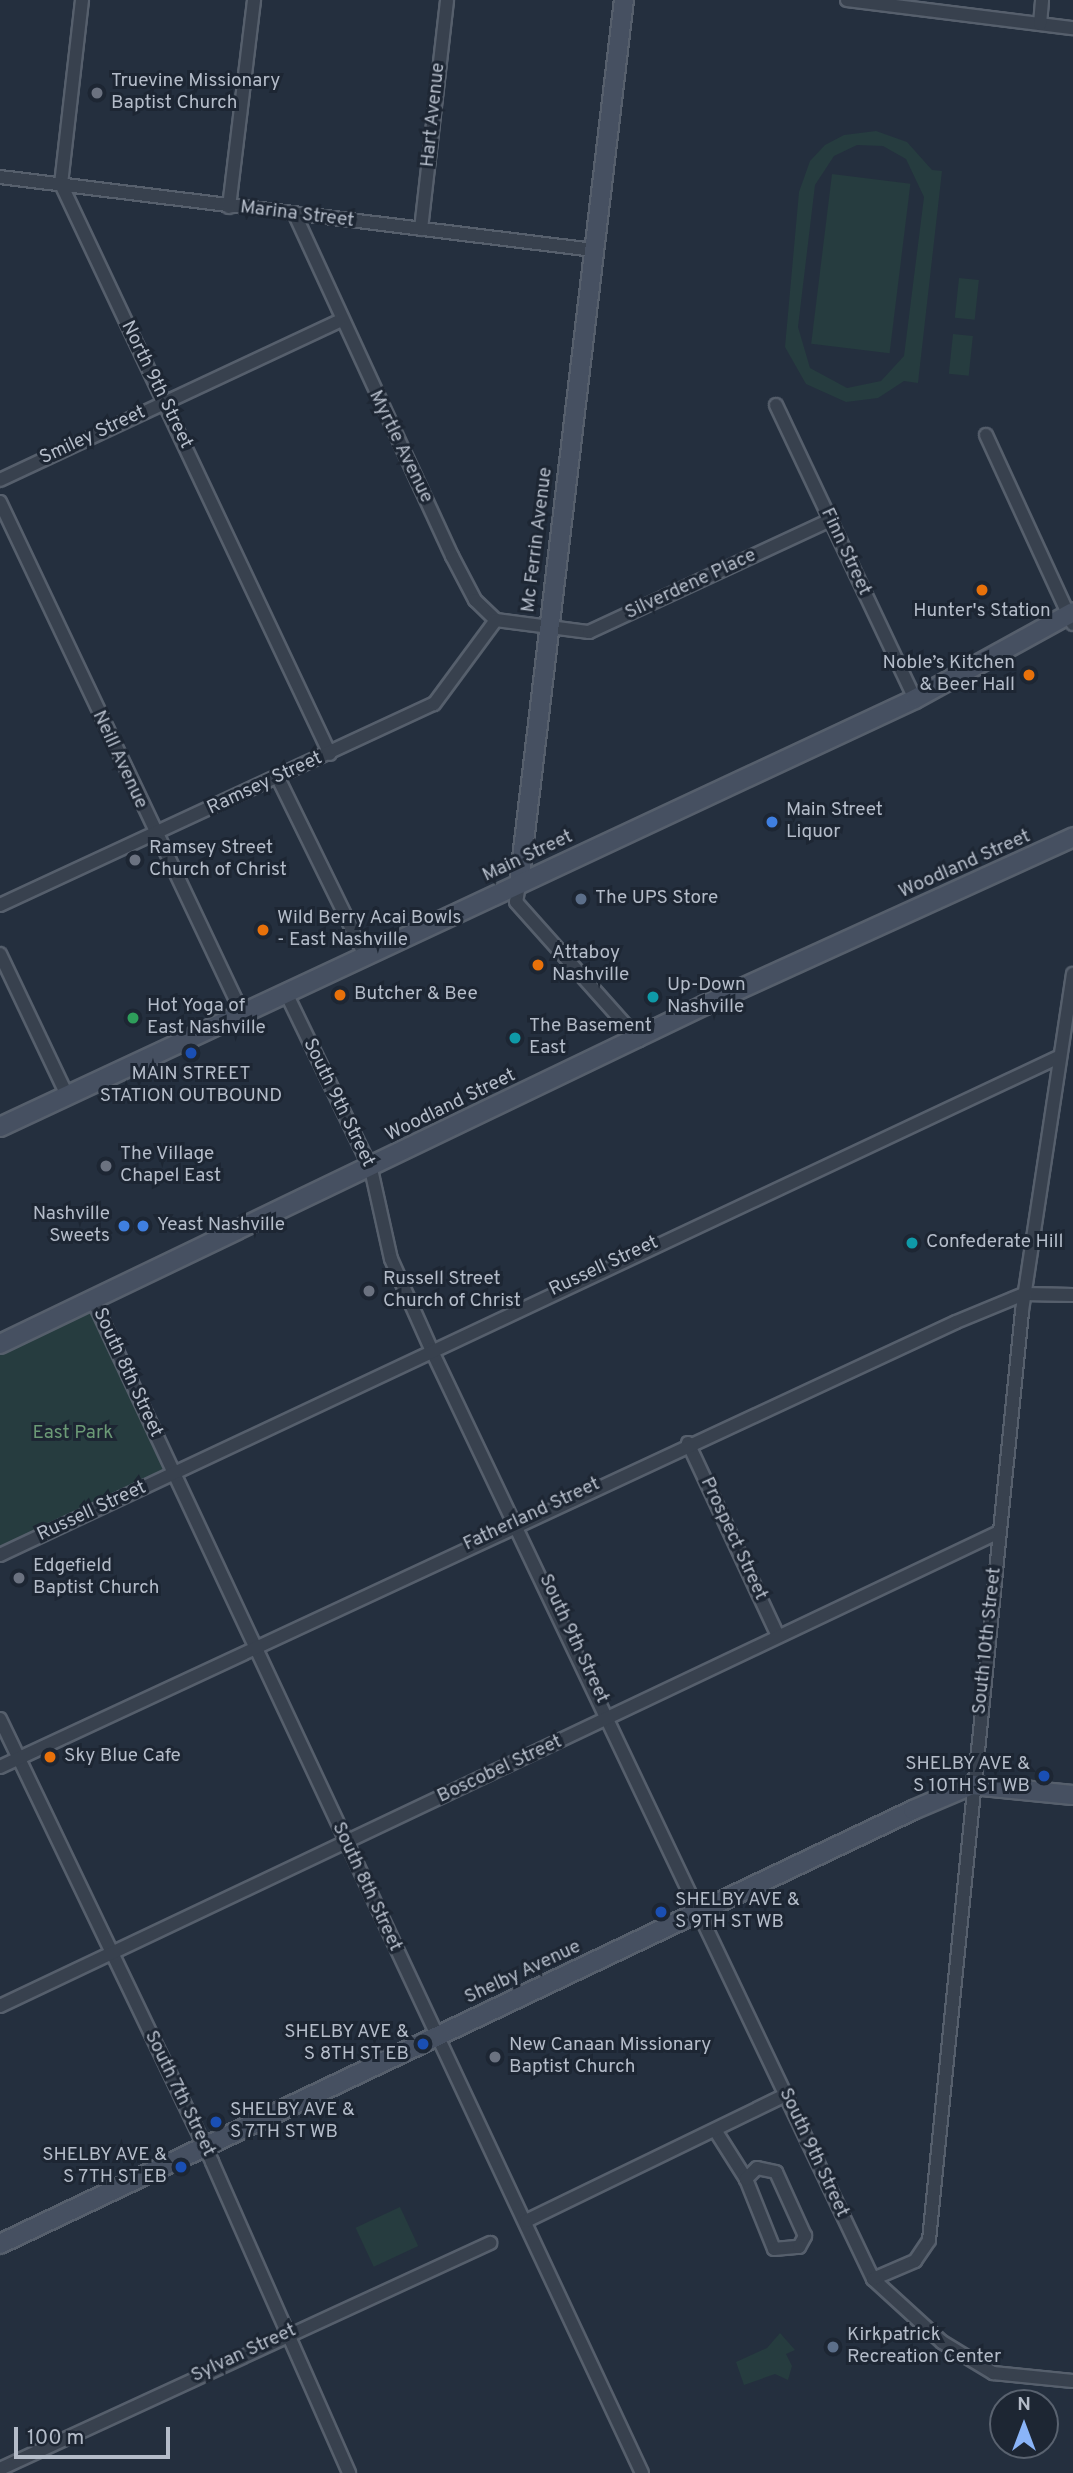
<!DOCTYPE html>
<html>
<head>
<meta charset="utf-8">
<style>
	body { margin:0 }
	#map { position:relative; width:1073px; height:2473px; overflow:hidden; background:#242f3e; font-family:Overpass,sans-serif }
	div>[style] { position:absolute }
	.green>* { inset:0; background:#263c3f; transform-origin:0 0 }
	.roads { filter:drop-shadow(2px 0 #565f6c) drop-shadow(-2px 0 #565f6c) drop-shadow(0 2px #565f6c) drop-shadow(0 -2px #565f6c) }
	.street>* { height:12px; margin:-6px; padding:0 6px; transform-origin:6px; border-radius:6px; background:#38414e }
	.secondary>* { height:18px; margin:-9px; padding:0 9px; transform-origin:9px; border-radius:9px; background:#465061 }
	.dots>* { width:19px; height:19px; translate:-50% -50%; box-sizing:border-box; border:4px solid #1d2633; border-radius:50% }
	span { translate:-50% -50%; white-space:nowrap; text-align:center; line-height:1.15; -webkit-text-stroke:6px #1d2633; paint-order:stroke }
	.poi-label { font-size:19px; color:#b4bcc9 }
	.left { translate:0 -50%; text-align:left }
	.right { translate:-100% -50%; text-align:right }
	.street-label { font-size:19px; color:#b4bcc9 }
	.park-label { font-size:19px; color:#6b9a76 }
	.north { position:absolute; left:989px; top:2389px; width:70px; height:70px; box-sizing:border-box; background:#1d2633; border:2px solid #59626f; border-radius:50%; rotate:0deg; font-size:19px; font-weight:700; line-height:28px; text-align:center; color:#b4bcc9 }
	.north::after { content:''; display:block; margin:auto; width:24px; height:32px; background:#8ab4f8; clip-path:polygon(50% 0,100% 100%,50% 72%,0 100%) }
	.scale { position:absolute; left:14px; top:2427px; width:156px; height:32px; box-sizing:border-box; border:4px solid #b4bcc9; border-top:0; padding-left:9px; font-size:21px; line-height:24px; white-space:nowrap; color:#b4bcc9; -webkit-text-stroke:5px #1d2633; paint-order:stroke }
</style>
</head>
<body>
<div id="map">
	<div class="green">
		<div style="clip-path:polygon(evenodd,876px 131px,907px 142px,932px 170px,942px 171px,918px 383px,904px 381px,878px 398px,846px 402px,806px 384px,785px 347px,799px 192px,810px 161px,825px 145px,844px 135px,876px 131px,857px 145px,883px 146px,906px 159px,924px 197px,904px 356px,881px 381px,847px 388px,810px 368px,798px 327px,815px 185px,834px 156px,857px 145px)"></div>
		<div style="left:832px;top:174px;width:79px;height:171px;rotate:7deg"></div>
		<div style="left:959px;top:278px;width:20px;height:40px;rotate:6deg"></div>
		<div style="left:953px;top:334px;width:20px;height:40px;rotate:6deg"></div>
		<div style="clip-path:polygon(93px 1300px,173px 1474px,0 1555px,0 1344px)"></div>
		<div style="left:400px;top:2207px;width:43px;height:49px;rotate:65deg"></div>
		<div style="clip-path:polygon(780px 2333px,795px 2350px,786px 2354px,792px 2366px,788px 2380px,775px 2374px,744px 2385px,736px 2362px,767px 2348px)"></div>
	</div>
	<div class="roads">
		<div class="street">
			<div style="left:82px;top:0;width:185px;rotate:96.5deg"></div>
			<div style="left:61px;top:184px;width:630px;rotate:64.74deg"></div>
			<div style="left:847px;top:0;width:228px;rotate:7.1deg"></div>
			<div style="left:1040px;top:24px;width:24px;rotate:-85deg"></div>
			<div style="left:0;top:177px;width:598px;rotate:7.01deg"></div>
			<div style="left:229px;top:207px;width:209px;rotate:-83.1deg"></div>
			<div style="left:296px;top:217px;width:373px;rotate:65.3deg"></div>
			<div style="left:452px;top:556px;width:50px;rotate:62.4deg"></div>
			<div style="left:475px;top:600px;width:29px;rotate:44deg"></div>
			<div style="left:496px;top:620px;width:94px;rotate:7.4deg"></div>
			<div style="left:589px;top:632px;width:266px;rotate:-24.9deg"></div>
			<div style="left:421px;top:229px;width:230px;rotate:-83.5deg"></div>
			<div style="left:776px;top:405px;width:325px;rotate:64.7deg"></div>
			<div style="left:986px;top:435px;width:208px;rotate:65.3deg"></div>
			<div style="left:0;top:480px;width:374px;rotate:-25.1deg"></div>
			<div style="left:0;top:502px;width:568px;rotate:64.65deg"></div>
			<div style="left:278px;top:778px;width:200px;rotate:63.9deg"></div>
			<div style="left:519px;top:884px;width:18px;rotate:99deg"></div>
			<div style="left:516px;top:902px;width:185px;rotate:48.3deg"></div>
			<div style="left:0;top:905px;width:478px;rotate:-24.9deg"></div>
			<div style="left:434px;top:704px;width:104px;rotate:-53.6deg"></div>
			<div style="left:0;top:954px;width:156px;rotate:64.6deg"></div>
			<div style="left:287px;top:995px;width:193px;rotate:64.2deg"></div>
			<div style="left:371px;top:1169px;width:92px;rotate:77.5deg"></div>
			<div style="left:391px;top:1259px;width:98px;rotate:66deg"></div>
			<div style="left:431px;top:1349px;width:1030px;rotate:64.58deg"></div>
			<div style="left:873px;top:2279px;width:93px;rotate:42.4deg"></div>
			<div style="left:942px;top:2342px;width:60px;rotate:31.3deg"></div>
			<div style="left:993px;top:2373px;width:80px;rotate:5.7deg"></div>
			<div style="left:93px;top:1300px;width:1295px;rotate:64.92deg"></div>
			<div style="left:688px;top:1443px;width:213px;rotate:65deg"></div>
			<div style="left:0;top:1555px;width:1170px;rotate:-25.19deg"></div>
			<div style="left:0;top:1719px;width:491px;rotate:64.4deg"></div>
			<div style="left:212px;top:2162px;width:340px;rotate:66.2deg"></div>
			<div style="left:0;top:1767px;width:1054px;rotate:-24.96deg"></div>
			<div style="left:956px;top:1322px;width:74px;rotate:-22.4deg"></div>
			<div style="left:1024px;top:1294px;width:49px;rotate:1.2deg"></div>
			<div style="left:0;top:2006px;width:1106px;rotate:-25.38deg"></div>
			<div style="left:715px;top:2130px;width:58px;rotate:57.7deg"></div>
			<div style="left:746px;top:2179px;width:75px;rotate:68.2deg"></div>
			<div style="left:774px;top:2249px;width:25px;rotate:-5deg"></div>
			<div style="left:799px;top:2247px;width:13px;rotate:-61deg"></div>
			<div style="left:805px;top:2236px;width:70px;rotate:-114.4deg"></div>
			<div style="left:776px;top:2172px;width:19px;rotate:-168deg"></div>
			<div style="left:757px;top:2168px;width:16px;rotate:135deg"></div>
			<div style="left:526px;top:2221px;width:289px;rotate:-25.9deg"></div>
			<div style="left:873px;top:2279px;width:46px;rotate:-23.2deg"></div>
			<div style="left:915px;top:2261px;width:25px;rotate:-56deg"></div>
			<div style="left:929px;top:2240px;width:934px;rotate:-84.28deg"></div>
			<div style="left:1022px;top:1311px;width:341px;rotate:-81.4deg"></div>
			<div style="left:0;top:2469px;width:540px;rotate:-24.76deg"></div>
		</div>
		<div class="secondary">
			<div style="left:519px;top:884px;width:890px;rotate:-83.23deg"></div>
			<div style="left:0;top:1127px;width:1010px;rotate:-25.07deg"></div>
			<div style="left:915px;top:699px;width:180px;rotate:-28.8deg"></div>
			<div style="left:0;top:1344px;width:782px;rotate:-25.68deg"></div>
			<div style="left:705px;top:1005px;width:405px;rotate:-24.5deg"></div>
			<div style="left:0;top:2244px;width:1011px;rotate:-25.42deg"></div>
			<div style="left:913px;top:1810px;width:64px;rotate:-23deg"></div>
			<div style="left:972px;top:1785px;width:101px;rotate:5.7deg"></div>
		</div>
	</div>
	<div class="dots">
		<div style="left:97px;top:93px;background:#6b7280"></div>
		<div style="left:982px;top:590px;background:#e8710a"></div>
		<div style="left:1029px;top:675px;background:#e8710a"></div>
		<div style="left:772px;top:822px;background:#3f7fe0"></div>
		<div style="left:135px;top:860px;background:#6b7280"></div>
		<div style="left:581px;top:899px;background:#5c6f8a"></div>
		<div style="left:263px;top:930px;background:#e8710a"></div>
		<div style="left:538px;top:965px;background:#e8710a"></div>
		<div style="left:340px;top:995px;background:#e8710a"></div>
		<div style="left:653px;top:997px;background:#0f9aa8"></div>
		<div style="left:133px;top:1018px;background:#2e9e5b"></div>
		<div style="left:515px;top:1038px;background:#0f9aa8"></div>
		<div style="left:191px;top:1053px;background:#1a4fb4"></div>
		<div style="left:106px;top:1166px;background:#6b7280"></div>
		<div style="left:124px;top:1226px;background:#3f7fe0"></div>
		<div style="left:143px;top:1226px;background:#3f7fe0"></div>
		<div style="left:912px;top:1243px;background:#0f9aa8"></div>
		<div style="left:369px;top:1291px;background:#6b7280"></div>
		<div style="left:19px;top:1578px;background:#6b7280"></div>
		<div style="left:50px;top:1757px;background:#e8710a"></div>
		<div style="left:1044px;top:1776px;background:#1a4fb4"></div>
		<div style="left:661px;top:1912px;background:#1a4fb4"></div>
		<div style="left:423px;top:2044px;background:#1a4fb4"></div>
		<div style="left:495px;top:2057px;background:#6b7280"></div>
		<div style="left:216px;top:2122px;background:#1a4fb4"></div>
		<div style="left:181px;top:2167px;background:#1a4fb4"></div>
		<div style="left:833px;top:2347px;background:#5c6f8a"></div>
	</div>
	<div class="poi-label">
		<span class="left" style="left:111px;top:93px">Truevine Missionary<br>Baptist Church</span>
		<span style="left:982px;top:612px">Hunter's Station</span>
		<span class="right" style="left:1015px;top:675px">Noble’s Kitchen<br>&amp; Beer Hall</span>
		<span class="left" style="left:786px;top:822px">Main Street<br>Liquor</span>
		<span class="left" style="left:149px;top:860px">Ramsey Street<br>Church of Christ</span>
		<span class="left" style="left:595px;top:899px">The UPS Store</span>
		<span class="left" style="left:277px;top:930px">Wild Berry Acai Bowls<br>- East Nashville</span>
		<span class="left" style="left:552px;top:965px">Attaboy<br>Nashville</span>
		<span class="left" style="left:667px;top:997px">Up-Down<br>Nashville</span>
		<span class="left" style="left:354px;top:995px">Butcher &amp; Bee</span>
		<span class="left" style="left:147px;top:1018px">Hot Yoga of<br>East Nashville</span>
		<span class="left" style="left:529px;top:1038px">The Basement<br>East</span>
		<span style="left:191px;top:1086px">MAIN STREET<br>STATION OUTBOUND</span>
		<span class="left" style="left:120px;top:1166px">The Village<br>Chapel East</span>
		<span class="right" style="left:110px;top:1226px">Nashville<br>Sweets</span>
		<span class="left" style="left:157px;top:1226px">Yeast Nashville</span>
		<span class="left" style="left:926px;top:1243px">Confederate Hill</span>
		<span class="left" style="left:383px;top:1291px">Russell Street<br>Church of Christ</span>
		<span class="left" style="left:33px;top:1578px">Edgefield<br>Baptist Church</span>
		<span class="left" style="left:64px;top:1757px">Sky Blue Cafe</span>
		<span class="right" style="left:1030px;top:1776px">SHELBY AVE &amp;<br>S 10TH ST WB</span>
		<span class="left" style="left:675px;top:1912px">SHELBY AVE &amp;<br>S 9TH ST WB</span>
		<span class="right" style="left:409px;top:2044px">SHELBY AVE &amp;<br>S 8TH ST EB</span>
		<span class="left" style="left:509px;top:2057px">New Canaan Missionary<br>Baptist Church</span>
		<span class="left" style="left:230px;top:2122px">SHELBY AVE &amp;<br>S 7TH ST WB</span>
		<span class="right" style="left:167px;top:2167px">SHELBY AVE &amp;<br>S 7TH ST EB</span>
		<span class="left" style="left:847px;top:2347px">Kirkpatrick<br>Recreation Center</span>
	</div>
	<div class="street-label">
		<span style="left:434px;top:115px;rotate:-84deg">Hart Avenue</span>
		<span style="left:297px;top:215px;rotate:7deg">Marina Street</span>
		<span style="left:156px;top:385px;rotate:64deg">North 9th Street</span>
		<span style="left:93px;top:436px;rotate:-25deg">Smiley Street</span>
		<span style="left:400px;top:447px;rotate:64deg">Myrtle Avenue</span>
		<span style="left:538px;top:540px;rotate:-83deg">Mc Ferrin Avenue</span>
		<span style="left:845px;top:552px;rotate:65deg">Finn Street</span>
		<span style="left:691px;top:585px;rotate:-25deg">Silverdene Place</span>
		<span style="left:119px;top:760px;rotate:65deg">Neill Avenue</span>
		<span style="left:265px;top:784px;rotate:-25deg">Ramsey Street</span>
		<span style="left:528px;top:857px;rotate:-25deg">Main Street</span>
		<span style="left:965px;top:865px;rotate:-24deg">Woodland Street</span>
		<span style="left:338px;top:1103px;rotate:64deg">South 9th Street</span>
		<span style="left:451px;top:1106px;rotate:-26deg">Woodland Street</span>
		<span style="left:604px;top:1267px;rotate:-25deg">Russell Street</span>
		<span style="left:127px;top:1373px;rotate:65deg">South 8th Street</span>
		<span style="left:92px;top:1512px;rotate:-25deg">Russell Street</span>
		<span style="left:532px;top:1515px;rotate:-25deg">Fatherland Street</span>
		<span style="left:733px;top:1539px;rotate:65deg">Prospect Street</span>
		<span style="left:573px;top:1639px;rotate:65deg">South 9th Street</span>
		<span style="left:988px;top:1641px;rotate:-84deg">South 10th Street</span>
		<span style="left:500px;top:1770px;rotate:-25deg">Boscobel Street</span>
		<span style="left:366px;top:1887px;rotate:65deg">South 8th Street</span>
		<span style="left:523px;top:1973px;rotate:-25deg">Shelby Avenue</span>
		<span style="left:179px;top:2094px;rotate:64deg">South 7th Street</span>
		<span style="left:813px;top:2153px;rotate:65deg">South 9th Street</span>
		<span style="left:244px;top:2354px;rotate:-25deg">Sylvan Street</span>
	</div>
	<div class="park-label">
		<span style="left:73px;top:1434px">East Park</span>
	</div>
	<div class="north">N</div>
	<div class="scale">100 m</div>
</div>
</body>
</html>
